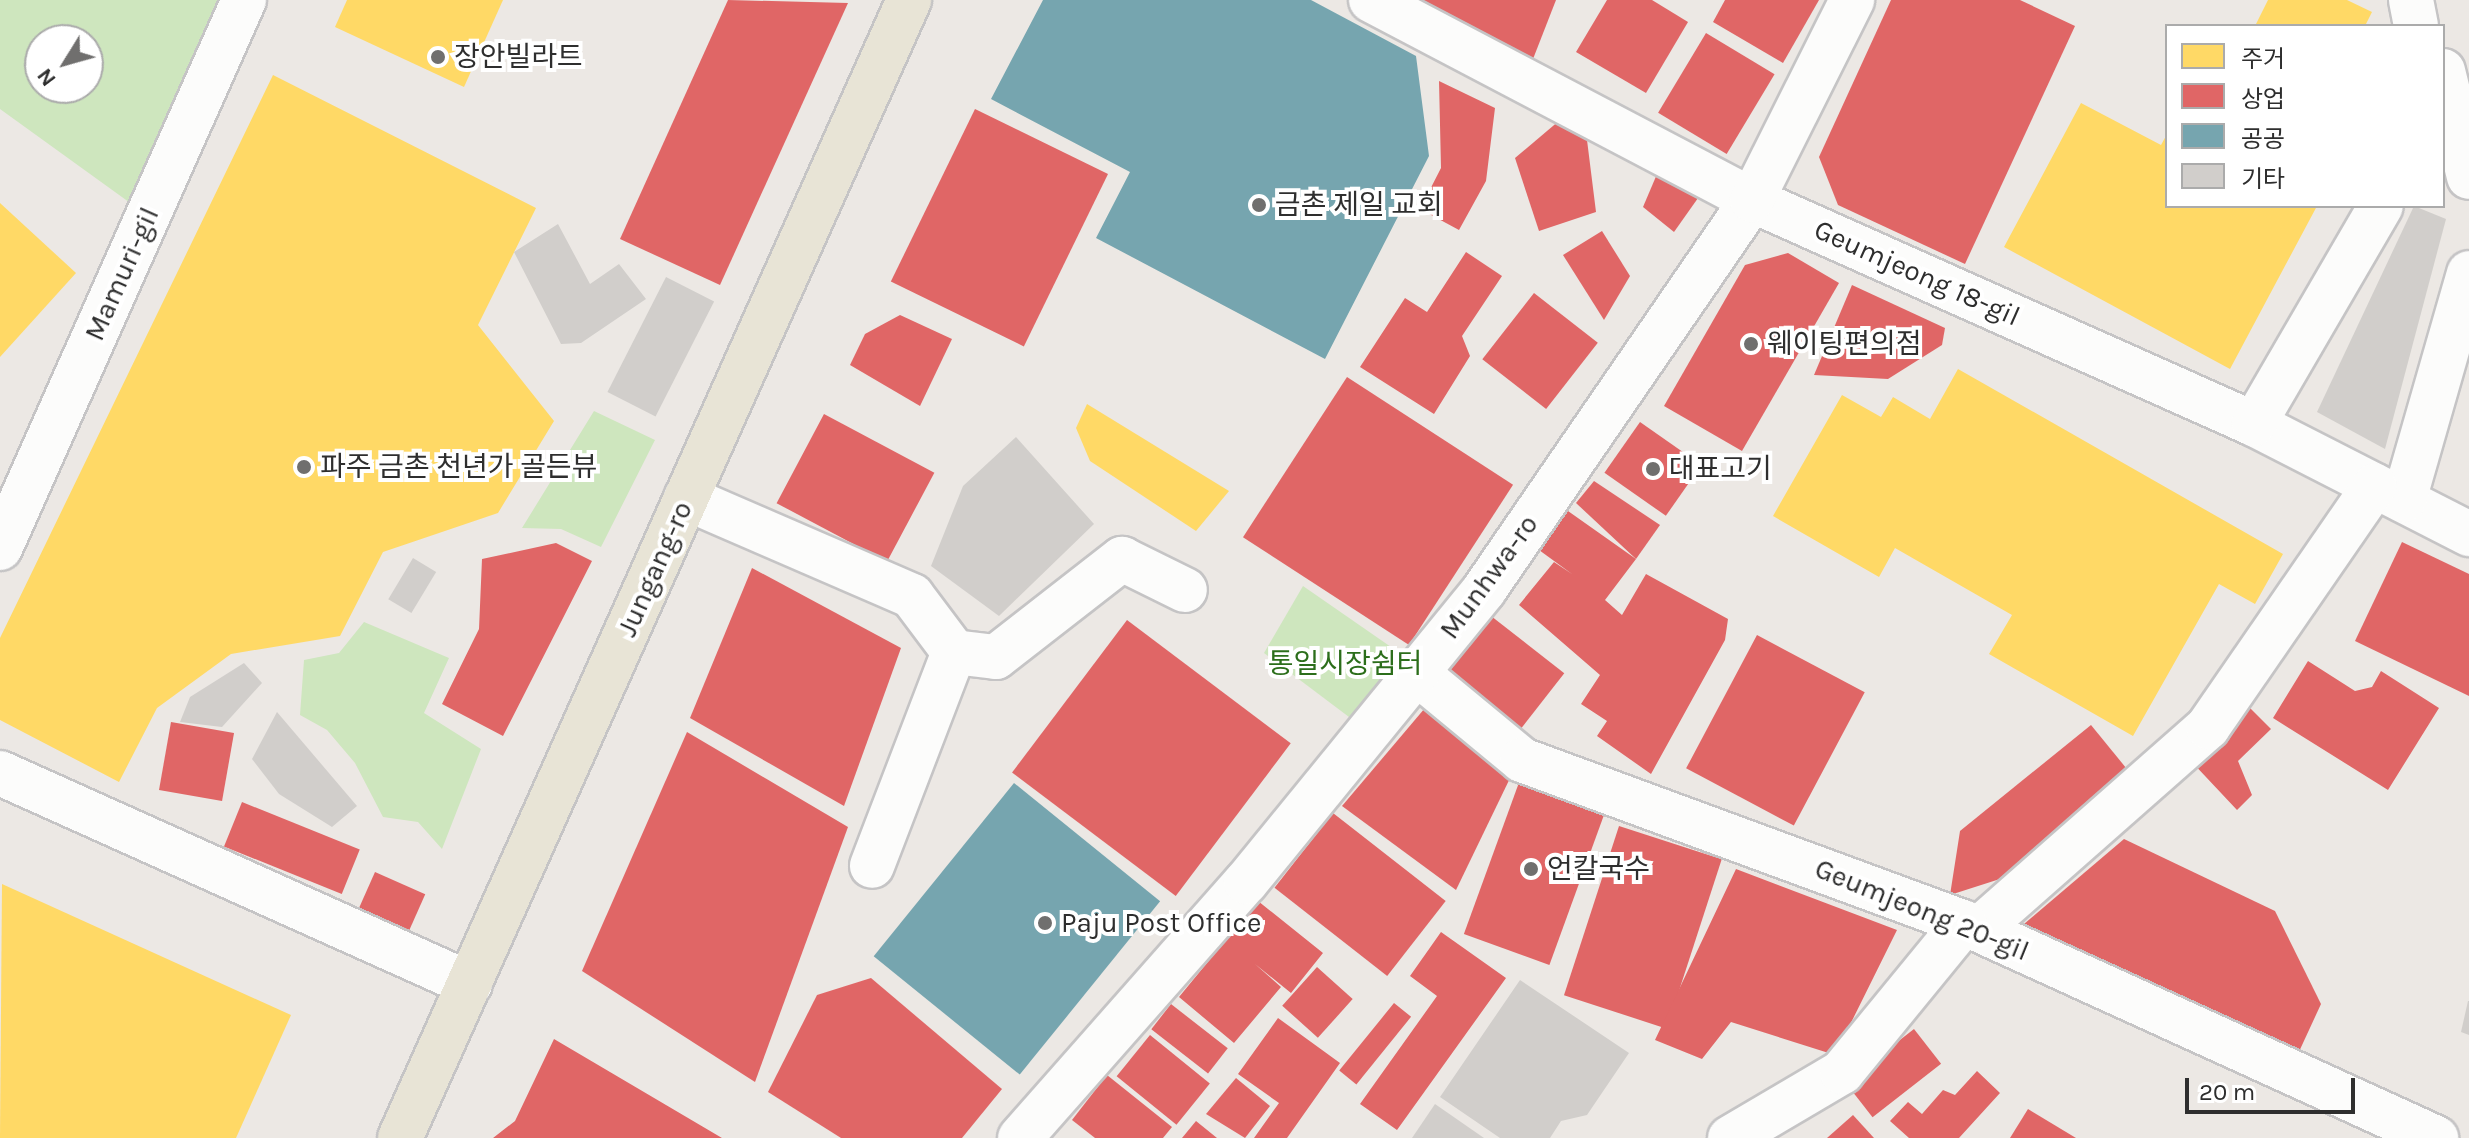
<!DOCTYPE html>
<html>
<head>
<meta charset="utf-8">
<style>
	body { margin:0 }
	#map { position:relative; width:2469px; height:1138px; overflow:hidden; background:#ece8e4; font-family:Karla,"Noto Sans KR",sans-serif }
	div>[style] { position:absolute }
	.green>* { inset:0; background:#cee6be }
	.homes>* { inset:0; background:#ffd966 }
	.shops>* { inset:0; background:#e06666; transform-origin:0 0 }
	.public>* { inset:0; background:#76a5af; transform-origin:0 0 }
	.building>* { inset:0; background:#d1cecb; transform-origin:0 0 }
	.roads { filter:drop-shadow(2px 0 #c5c4c5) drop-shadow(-2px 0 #c5c4c5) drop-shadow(0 2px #c5c4c5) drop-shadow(0 -2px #c5c4c5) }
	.minor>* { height:44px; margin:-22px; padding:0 22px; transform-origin:22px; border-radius:22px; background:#fcfcfb }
	.major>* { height:44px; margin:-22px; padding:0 22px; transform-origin:22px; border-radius:22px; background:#e8e4d6 }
	.dots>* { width:22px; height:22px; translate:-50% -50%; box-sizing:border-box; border:4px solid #fff; border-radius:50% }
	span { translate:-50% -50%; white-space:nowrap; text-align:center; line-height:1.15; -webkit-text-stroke:8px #fff; paint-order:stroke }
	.poi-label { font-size:28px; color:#2e2e2e }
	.left { translate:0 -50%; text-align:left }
	.street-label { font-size:28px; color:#2e2e2e }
	.park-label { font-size:28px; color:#2c6e1b }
	.legend { position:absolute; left:2165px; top:24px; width:280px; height:184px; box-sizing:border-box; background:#fff; border:2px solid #ababab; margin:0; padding:10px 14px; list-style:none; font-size:24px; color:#2e2e2e }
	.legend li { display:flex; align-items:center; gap:16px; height:40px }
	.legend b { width:40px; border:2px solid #ababab }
	.north { position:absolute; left:24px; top:24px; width:80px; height:80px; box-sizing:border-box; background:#fff; border:2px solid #ababab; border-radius:50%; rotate:233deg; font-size:22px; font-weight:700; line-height:32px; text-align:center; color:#2e2e2e }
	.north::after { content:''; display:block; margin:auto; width:28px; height:36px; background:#706f6e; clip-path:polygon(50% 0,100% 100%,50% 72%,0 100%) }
	.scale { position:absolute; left:2185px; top:1078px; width:170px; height:36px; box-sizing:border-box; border:4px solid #2e2e2e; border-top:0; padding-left:10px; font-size:24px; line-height:28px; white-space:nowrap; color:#2e2e2e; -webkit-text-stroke:6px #fff; paint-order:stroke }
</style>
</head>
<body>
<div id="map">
	<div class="green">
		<div style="clip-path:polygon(evenodd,0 0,235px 0,133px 205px,0 109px,0 0,40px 40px,88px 40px,88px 88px,40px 88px,40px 40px)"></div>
		<div style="clip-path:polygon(594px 411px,655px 440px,601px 547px,561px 529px,522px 528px)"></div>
		<div style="clip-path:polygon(1303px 586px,1404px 656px,1353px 720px,1264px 653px)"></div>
		<div style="clip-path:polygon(364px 622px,449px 658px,424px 713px,481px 749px,442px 849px,418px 822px,383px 817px,355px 763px,327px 730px,300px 715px,304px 660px,339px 653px)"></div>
	</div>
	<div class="homes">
		<div style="clip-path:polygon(347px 0,503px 0,464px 87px,335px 27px)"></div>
		<div style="clip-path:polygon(2268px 0,2347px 0,2372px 12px,2365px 26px,2255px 26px)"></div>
		<div style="clip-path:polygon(273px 75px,536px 208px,478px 325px,554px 421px,498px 513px,383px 552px,340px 636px,231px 654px,157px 708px,119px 782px,0 720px,0 638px)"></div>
		<div style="clip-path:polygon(2081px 103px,2161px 145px,2167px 134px,2167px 206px,2317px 206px,2230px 369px,2004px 247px)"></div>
		<div style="clip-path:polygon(0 203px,76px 273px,0 357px)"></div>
		<div style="clip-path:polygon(1958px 369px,2283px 554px,2255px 604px,2219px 584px,2133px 736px,1989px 654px,2012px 615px,1895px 548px,1879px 577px,1773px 516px,1842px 395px,1881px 417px,1893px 397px,1930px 419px)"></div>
		<div style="clip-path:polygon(1087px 404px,1229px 491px,1196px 531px,1090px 461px,1076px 428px)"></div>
		<div style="clip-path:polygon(2px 884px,291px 1015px,236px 1138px,0 1138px)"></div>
	</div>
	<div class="shops">
		<div style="clip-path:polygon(728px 0,848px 3px,720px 285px,620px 239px)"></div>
		<div style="clip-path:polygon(1417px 0,1556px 0,1533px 59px)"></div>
		<div style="clip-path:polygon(1607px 0,1652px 0,1688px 22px,1646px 93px,1576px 52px)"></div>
		<div style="clip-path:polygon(1725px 0,1819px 0,1783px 63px,1713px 22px)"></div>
		<div style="clip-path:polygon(1891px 0,2020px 0,2075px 26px,1965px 264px,1838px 205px,1819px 157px)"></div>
		<div style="left:1706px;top:33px;width:80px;height:93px;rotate:31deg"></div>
		<div style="clip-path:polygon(1439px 81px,1495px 108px,1486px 181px,1459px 230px,1420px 209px,1441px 168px)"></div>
		<div style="left:975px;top:109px;width:148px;height:192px;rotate:26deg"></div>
		<div style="clip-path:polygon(1560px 120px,1587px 140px,1596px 212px,1539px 231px,1515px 158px)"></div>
		<div style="clip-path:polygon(1660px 167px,1703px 191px,1674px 232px,1643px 207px)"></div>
		<div style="clip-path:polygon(1602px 231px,1630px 276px,1604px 320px,1563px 255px)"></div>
		<div style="clip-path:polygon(1466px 252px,1502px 276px,1462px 336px,1470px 356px,1434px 414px,1360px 367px,1405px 298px,1427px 312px)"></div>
		<div style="clip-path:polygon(1788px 253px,1839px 283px,1742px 451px,1664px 406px,1745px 265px)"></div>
		<div style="clip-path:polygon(1852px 285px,1945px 328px,1942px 345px,1888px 379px,1814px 375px)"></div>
		<div style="left:1534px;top:293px;width:81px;height:84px;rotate:38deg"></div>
		<div style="clip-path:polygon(900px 315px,952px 339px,920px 406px,850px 365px,865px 334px)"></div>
		<div style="left:1347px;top:377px;width:198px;height:191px;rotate:33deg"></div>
		<div style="left:824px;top:414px;width:125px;height:101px;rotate:28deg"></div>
		<div style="left:1640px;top:422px;width:75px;height:62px;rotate:35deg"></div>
		<div style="clip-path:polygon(1594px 481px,1660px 525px,1636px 559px,1576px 503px)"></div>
		<div style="clip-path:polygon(1568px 511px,1636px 559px,1605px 600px,1622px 615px,1646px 574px,1728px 619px,1725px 640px,1651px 774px,1597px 736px,1607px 721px,1581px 704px,1600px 675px,1519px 605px,1554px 562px,1572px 574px,1539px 550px)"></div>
		<div style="clip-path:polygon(2402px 542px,2469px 574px,2469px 696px,2355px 641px)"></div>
		<div style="clip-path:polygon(556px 543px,592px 561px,503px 736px,442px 704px,479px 629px,482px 559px)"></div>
		<div style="clip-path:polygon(752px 568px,901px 648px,844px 806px,690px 718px)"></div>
		<div style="left:1491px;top:616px;width:93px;height:74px;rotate:38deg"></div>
		<div style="left:1127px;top:620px;width:205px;height:191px;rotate:37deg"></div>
		<div style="left:1757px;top:635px;width:122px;height:151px;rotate:28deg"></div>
		<div style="clip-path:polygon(2308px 661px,2355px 691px,2372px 687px,2381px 671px,2439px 708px,2388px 790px,2273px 718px)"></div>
		<div style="clip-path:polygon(2247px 705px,2271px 729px,2238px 761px,2252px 795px,2237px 810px,2190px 760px)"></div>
		<div style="clip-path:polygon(1425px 708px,1513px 772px,1456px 890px,1342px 806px)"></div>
		<div style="left:171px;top:722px;width:64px;height:69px;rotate:10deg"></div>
		<div style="clip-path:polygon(2091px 725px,2131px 774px,2003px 878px,1950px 895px,1960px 831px)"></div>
		<div style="clip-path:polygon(687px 732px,848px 827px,755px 1082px,582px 971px)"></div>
		<div style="left:1521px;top:777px;width:91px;height:167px;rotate:20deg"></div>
		<div style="left:242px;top:802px;width:127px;height:48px;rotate:22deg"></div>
		<div style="left:1333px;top:813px;width:143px;height:95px;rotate:38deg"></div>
		<div style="left:1619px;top:826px;width:108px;height:178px;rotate:18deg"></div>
		<div style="clip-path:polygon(2124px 839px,2275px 911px,2321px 1004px,2297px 1056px,2024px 924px)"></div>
		<div style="clip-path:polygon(1736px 869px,1897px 930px,1835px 1055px,1731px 1022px,1702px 1059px,1655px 1040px)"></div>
		<div style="left:375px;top:872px;width:55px;height:39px;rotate:24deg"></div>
		<div style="clip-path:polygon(1258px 901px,1323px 953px,1291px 993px,1255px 964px,1281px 987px,1234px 1043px,1179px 997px)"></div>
		<div style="clip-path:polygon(1441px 932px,1506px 978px,1397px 1130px,1360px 1104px,1437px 996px,1410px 976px)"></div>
		<div style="left:1317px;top:967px;width:48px;height:52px;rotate:42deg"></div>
		<div style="clip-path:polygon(871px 978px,1002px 1089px,962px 1138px,841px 1138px,768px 1092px,817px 995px)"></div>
		<div style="left:1394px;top:1003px;width:22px;height:87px;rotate:39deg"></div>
		<div style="left:1171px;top:1004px;width:72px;height:32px;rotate:38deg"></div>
		<div style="clip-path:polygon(1278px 1018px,1340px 1063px,1287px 1138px,1254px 1138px,1279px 1103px,1238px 1074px)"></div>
		<div style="left:1914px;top:1029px;width:44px;height:87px;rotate:52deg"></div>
		<div style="left:1150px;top:1035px;width:77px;height:53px;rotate:39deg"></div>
		<div style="clip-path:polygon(554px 1039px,722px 1138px,493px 1138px,515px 1121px)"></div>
		<div style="clip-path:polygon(1977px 1071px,2000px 1093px,1959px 1138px,1909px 1138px,1890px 1121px,1908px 1102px,1922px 1114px,1943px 1090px,1955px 1095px)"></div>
		<div style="clip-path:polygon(1107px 1075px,1172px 1127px,1163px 1138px,1095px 1138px,1072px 1120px)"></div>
		<div style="clip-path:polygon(1236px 1078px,1270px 1106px,1245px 1138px,1206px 1114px)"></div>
		<div style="clip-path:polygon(2028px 1109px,2076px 1138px,2010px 1138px)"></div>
		<div style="clip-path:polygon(1853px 1115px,1874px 1138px,1827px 1138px)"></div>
		<div style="clip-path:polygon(1196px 1121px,1217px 1138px,1182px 1138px)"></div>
	</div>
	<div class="public">
		<div style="clip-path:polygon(1043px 0,1311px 0,1416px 56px,1429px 156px,1325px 359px,1096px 238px,1130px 172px,991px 99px)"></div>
		<div style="left:1014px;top:783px;width:188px;height:223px;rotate:39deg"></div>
	</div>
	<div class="building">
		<div style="clip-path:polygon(2414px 206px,2446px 219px,2385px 449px,2317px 412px)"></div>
		<div style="clip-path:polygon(558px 224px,590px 284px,619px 264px,646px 299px,581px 343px,561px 344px,514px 252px)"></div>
		<div style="left:666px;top:277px;width:54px;height:129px;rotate:27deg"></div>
		<div style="clip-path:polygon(1016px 437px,1094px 524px,999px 616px,931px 566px,963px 486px)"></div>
		<div style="left:413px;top:558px;width:27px;height:48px;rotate:31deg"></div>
		<div style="clip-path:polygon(244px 663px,262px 683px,222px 727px,180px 722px,190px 697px)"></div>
		<div style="clip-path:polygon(277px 712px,357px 806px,332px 827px,279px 794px,252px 759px)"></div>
		<div style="clip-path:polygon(1520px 980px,1629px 1053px,1587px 1115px,1561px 1121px,1550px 1138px,1500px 1138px,1440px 1097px)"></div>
		<div style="clip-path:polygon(2468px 1001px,2469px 1001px,2469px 1035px,2461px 1032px)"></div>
		<div style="clip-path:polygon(1435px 1104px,1484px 1138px,1412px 1138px)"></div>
	</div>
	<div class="roads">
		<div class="minor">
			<div style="left:1371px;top:0;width:430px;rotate:27.7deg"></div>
			<div style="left:1752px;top:200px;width:550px;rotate:24.05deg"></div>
			<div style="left:2254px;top:424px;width:242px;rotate:27.1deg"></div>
			<div style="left:2411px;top:0;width:26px;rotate:79deg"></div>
			<div style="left:2443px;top:71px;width:109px;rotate:76.2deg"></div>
			<div style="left:2254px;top:424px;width:252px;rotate:-59.8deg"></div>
			<div style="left:686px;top:498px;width:246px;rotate:23.4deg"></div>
			<div style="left:912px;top:596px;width:70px;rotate:53.1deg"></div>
			<div style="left:954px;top:652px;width:229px;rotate:111deg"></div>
			<div style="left:2404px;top:500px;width:236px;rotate:-74deg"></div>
			<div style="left:0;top:548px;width:600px;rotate:-66deg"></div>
			<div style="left:954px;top:652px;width:42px;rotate:6.8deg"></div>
			<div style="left:996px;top:657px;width:160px;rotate:-37.9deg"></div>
			<div style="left:1122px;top:559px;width:70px;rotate:26.2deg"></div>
			<div style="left:1418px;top:674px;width:135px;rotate:39.6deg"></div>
			<div style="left:1522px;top:760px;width:471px;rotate:20.2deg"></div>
			<div style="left:1964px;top:923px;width:519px;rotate:24.49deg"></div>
			<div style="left:0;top:773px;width:515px;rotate:24.18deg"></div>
			<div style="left:1979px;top:929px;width:305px;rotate:-41.4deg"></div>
			<div style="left:2208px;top:727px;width:293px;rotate:-55.4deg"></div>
			<div style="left:1020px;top:1138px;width:341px;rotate:-48.6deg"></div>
			<div style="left:1246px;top:882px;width:377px;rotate:-50.8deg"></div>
			<div style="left:1484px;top:590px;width:473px;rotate:-55.5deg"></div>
			<div style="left:1752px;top:200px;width:224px;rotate:-63.4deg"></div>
			<div style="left:1730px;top:1138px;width:130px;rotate:-30.5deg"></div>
			<div style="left:1842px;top:1072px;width:193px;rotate:-50.7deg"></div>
		</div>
		<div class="major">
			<div style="left:400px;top:1138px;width:1247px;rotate:-65.9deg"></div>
		</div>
	</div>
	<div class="dots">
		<div style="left:438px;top:57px;background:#706f6e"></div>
		<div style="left:1259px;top:205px;background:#706f6e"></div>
		<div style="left:1751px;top:344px;background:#706f6e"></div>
		<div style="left:304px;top:467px;background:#706f6e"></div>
		<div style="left:1653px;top:469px;background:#706f6e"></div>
		<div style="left:1531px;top:869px;background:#706f6e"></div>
		<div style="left:1045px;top:923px;background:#706f6e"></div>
	</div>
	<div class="poi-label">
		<span class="left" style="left:454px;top:57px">장안빌라트</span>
		<span class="left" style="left:1275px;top:205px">금촌 제일 교회</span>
		<span class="left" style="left:1767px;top:344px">웨이팅편의점</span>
		<span class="left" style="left:320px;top:467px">파주 금촌 천년가 골든뷰</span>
		<span class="left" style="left:1669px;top:469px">대표고기</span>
		<span class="left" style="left:1547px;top:869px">언칼국수</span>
		<span class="left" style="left:1061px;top:923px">Paju Post Office</span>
	</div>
	<div class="street-label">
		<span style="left:1917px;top:273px;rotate:24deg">Geumjeong 18-gil</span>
		<span style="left:122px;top:274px;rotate:-66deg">Mamuri-gil</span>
		<span style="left:655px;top:569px;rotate:-66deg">Jungang-ro</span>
		<span style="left:1489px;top:577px;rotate:-54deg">Munhwa-ro</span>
		<span style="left:1922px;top:910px;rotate:22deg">Geumjeong 20-gil</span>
	</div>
	<div class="park-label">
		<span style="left:1345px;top:664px">통일시장쉼터</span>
	</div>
	<ul class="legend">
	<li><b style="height:22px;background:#ffd966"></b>주거</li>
	<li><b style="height:22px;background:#e06666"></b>상업</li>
	<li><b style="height:22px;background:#76a5af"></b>공공</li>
	<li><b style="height:22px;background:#d1cecb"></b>기타</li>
	</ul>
	<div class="north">N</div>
	<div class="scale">20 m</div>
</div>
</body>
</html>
